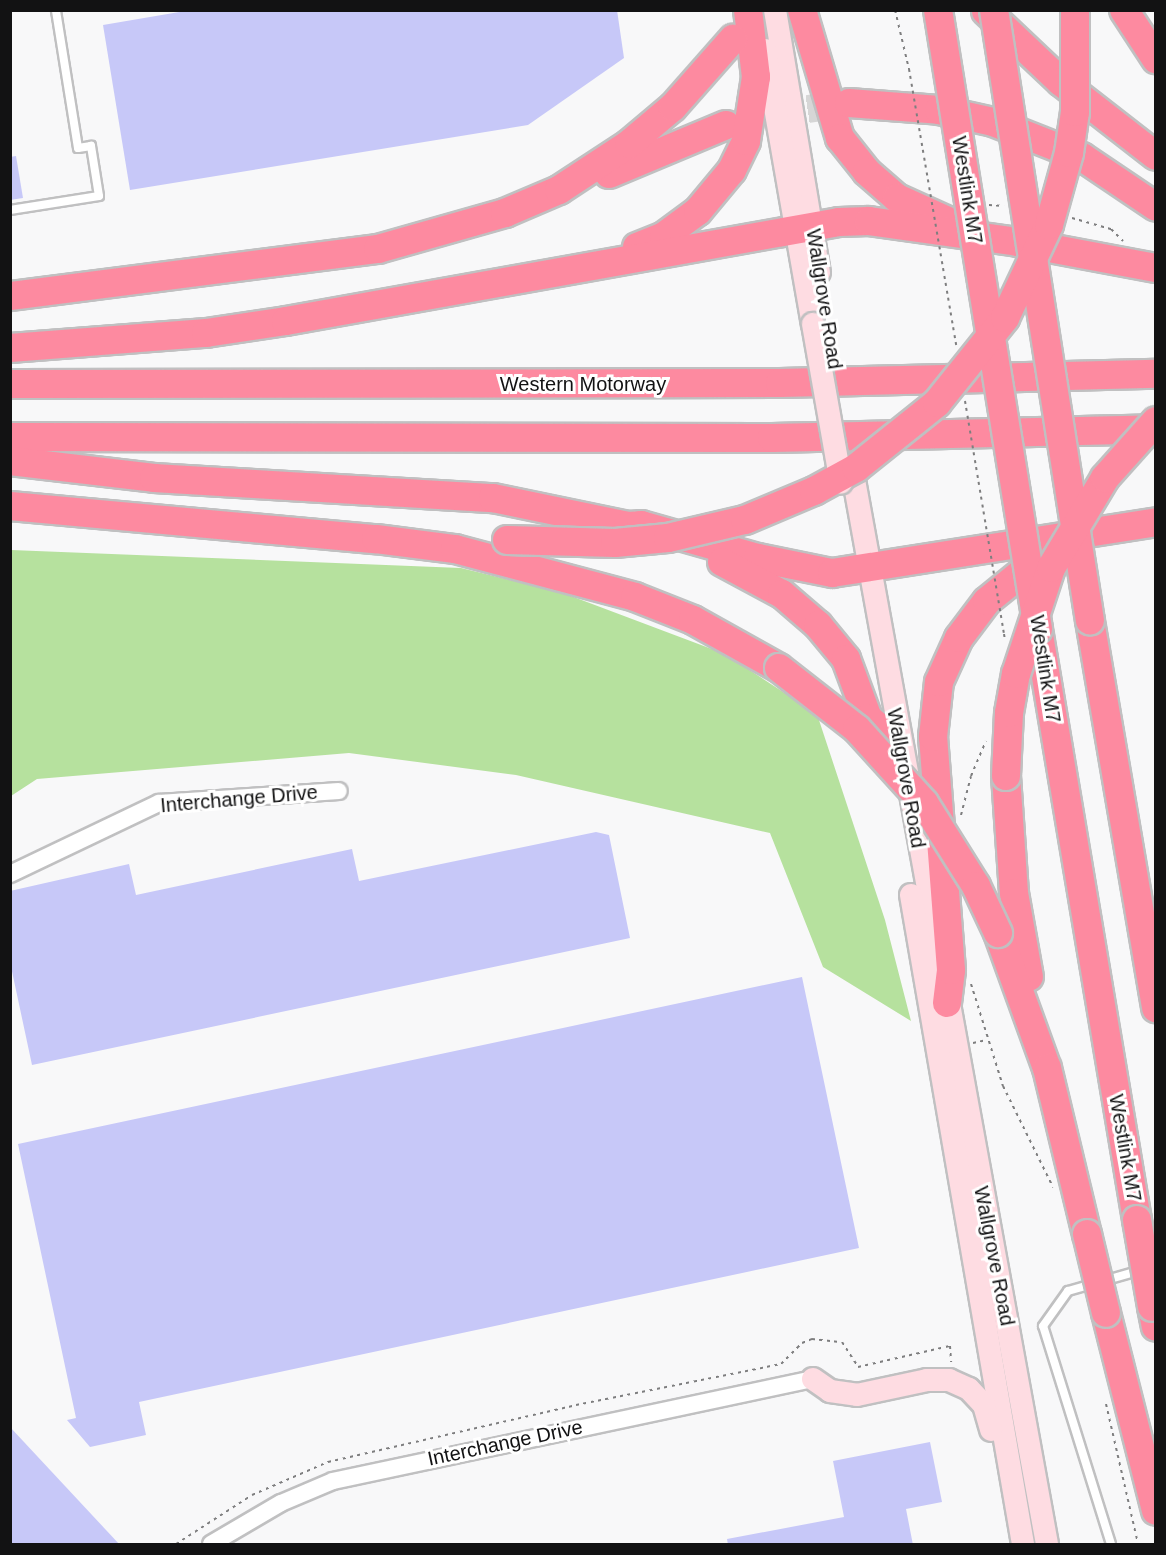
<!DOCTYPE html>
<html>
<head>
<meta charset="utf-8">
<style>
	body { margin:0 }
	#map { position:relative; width:1166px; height:1555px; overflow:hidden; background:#f8f8f9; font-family:Helvetica,sans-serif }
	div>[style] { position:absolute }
	.green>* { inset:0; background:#b6e19e }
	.building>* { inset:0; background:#c7c8f8 }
	.highway-tunnel>* { height:28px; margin-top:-14px; transform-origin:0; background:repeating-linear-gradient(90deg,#d6d6d6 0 28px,transparent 0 42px) }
	.path>* { height:2px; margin-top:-1px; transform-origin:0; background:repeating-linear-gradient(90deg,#7e7e7f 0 3px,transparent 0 7.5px) }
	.roads { filter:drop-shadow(2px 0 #c0c0c1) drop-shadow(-2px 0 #c0c0c1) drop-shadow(0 2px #c0c0c1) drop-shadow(0 -2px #c0c0c1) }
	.lane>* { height:8px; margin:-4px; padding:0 4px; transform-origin:4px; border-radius:4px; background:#fff }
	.street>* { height:16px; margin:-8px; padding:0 8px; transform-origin:8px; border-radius:8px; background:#fff }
	.secondary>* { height:22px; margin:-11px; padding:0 11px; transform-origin:11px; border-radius:11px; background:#fedce2 }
	.highway>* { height:28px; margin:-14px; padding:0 14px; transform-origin:14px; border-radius:14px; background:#fd8aa0 }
	.path-bridge>* { height:2px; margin-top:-1px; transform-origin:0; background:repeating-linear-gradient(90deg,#7e7e7f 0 3px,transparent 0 7.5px) }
	.bridges { filter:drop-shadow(2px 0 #c0c0c1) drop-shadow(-2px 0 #c0c0c1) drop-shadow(0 2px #c0c0c1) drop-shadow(0 -2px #c0c0c1) }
	.secondary-bridge>* { height:22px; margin:-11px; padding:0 11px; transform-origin:11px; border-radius:11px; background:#fedce2 }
	.highway-bridge>* { height:28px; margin:-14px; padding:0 14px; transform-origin:14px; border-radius:14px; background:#fd8aa0 }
	span { translate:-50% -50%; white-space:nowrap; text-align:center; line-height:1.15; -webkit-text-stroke:6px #fff; paint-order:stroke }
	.street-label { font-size:20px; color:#121213 }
	.frame { position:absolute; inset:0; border:12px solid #121213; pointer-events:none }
</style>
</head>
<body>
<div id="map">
	<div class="green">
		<div style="clip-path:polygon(11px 550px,461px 568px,563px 593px,725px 654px,817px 714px,885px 920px,911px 1021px,823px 967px,770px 833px,516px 775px,349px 753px,37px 779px,11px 796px)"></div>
	</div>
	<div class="building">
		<div style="clip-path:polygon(191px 10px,617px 10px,624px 58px,528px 125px,130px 190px,103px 25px)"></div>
		<div style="clip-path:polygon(16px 156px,23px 198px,10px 200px,10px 157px)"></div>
		<div style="clip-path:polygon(596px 832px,609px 835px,630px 938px,32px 1065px,10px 962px,10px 891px,129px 864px,136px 895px,352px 849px,359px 881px)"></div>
		<div style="clip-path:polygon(802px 977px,859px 1248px,139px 1402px,146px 1435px,90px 1447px,67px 1420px,76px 1418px,18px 1144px)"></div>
		<div style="clip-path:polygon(10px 1427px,120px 1545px,10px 1545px)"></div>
		<div style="clip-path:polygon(930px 1442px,942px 1502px,906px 1509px,913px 1545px,728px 1545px,727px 1539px,844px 1517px,833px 1461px)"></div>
	</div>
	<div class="highway-tunnel">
		<div style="left:766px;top:115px;width:84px;rotate:-8.2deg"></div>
	</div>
	<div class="path">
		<div style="left:895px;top:10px;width:61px;rotate:76.7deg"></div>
		<div style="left:989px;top:205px;width:15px;rotate:4deg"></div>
		<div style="left:1072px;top:218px;width:41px;rotate:15.8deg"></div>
		<div style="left:1111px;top:229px;width:17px;rotate:45deg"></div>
		<div style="left:1004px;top:634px;width:6px;rotate:81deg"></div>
		<div style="left:961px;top:815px;width:40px;rotate:-75.6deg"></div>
		<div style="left:971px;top:776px;width:38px;rotate:-67deg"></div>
		<div style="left:971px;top:984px;width:107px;rotate:72.6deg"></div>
		<div style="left:1003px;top:1086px;width:113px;rotate:63.7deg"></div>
		<div style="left:973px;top:1043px;width:14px;rotate:-12deg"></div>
		<div style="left:1106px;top:1404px;width:144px;rotate:77.1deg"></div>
		<div style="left:176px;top:1544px;width:90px;rotate:-32.8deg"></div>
		<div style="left:252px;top:1495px;width:83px;rotate:-23.5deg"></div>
		<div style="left:328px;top:1462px;width:254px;rotate:-12.9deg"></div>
		<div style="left:576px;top:1405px;width:209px;rotate:-11.3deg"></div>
		<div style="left:781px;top:1364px;width:30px;rotate:-45deg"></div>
		<div style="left:802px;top:1343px;width:11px;rotate:-22deg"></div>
		<div style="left:812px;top:1339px;width:30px;rotate:6deg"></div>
		<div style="left:842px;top:1342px;width:30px;rotate:57deg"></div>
		<div style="left:858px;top:1367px;width:94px;rotate:-12.9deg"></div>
		<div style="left:950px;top:1346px;width:16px;rotate:86deg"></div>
	</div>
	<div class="roads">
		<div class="lane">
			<div style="left:10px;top:210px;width:90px;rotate:-8.9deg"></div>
			<div style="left:99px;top:196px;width:51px;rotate:-99.1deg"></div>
			<div style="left:91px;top:146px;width:13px;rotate:171deg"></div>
			<div style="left:78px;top:148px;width:140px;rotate:-99.1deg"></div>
			<div style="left:1111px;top:1544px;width:228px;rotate:-107.3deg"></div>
			<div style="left:1043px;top:1326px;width:43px;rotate:-54.5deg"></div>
			<div style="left:1068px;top:1291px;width:76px;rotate:-16deg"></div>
		</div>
		<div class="street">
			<div style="left:10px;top:874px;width:165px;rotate:-25.5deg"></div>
			<div style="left:159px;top:803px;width:180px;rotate:-3.8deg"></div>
			<div style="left:211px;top:1544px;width:81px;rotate:-30.4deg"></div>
			<div style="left:281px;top:1503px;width:56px;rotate:-22.9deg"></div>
			<div style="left:333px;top:1481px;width:491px;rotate:-12deg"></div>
		</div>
		<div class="secondary">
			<div style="left:775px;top:10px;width:266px;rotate:80.5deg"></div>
			<div style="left:765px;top:50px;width:278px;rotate:80.1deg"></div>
			<div style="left:854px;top:480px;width:1081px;rotate:79.72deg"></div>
			<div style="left:911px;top:895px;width:659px;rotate:80.21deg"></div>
			<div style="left:813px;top:1379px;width:21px;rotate:35deg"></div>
			<div style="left:830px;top:1391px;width:27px;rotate:8deg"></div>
			<div style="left:857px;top:1395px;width:72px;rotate:-12.1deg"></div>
			<div style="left:927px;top:1380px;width:22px"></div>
			<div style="left:949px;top:1380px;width:22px;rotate:24deg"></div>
			<div style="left:969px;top:1389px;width:22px;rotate:47deg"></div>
			<div style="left:984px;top:1405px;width:26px;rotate:74deg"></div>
		</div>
		<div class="highway">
			<div style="left:802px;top:10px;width:134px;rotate:73.5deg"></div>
			<div style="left:840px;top:138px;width:43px;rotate:51.5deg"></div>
			<div style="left:867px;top:172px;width:40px;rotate:41deg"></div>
			<div style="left:897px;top:198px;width:60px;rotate:24.4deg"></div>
			<div style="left:1124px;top:10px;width:59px;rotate:56.9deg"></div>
			<div style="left:986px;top:11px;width:103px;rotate:43.4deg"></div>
			<div style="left:1061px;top:82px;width:120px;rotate:37.9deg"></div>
			<div style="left:849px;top:103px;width:90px;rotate:4.4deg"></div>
			<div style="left:939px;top:110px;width:55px;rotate:12.5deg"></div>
			<div style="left:993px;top:122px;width:96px;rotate:21.5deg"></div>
			<div style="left:1082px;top:157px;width:89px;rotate:34deg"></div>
			<div style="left:609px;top:174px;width:127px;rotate:-22.7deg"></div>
			<div style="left:1017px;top:242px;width:141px;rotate:10.6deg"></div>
			<div style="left:637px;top:247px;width:29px;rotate:-22deg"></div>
			<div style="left:664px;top:236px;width:42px;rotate:-36.3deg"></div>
			<div style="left:698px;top:211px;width:53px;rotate:-50.3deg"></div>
			<div style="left:732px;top:170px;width:32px;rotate:-64deg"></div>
			<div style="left:746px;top:141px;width:65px;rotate:-81.1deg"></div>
			<div style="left:756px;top:77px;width:67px;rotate:-96.8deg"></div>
			<div style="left:10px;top:296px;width:371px;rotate:-7.3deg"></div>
			<div style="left:378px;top:249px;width:132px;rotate:-15.8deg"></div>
			<div style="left:505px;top:213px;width:59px;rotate:-23.1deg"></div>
			<div style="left:559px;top:190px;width:84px;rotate:-33.3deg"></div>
			<div style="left:629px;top:144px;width:57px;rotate:-40.1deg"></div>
			<div style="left:673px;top:107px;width:91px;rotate:-48.6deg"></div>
			<div style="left:10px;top:348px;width:197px;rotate:-4.4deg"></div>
			<div style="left:206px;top:333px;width:81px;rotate:-8.5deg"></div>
			<div style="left:286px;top:321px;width:562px;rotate:-10.15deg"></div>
			<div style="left:839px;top:222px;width:30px;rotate:-2deg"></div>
			<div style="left:869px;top:221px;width:144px;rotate:8deg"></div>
			<div style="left:10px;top:384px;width:770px;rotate:-0.07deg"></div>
			<div style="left:780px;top:383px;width:376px;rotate:-1.4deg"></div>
			<div style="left:10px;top:437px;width:762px;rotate:0.08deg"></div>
			<div style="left:772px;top:438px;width:384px;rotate:-1.3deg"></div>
			<div style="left:10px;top:461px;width:145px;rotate:6.7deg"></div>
			<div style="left:154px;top:478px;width:340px;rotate:3.4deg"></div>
			<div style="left:493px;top:498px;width:138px;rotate:11.7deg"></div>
			<div style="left:628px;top:526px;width:13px;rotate:-4deg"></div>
			<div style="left:641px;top:525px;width:122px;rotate:15.8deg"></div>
			<div style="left:758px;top:558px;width:76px;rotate:11.5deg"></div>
			<div style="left:832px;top:573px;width:328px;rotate:-8.9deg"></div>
			<div style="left:10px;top:506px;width:367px;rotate:5.2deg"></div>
			<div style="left:376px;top:539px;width:80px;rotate:7.2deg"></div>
			<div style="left:455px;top:549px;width:186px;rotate:14.9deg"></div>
			<div style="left:635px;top:597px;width:62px;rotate:21.6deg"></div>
			<div style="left:693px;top:620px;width:98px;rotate:29.2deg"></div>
			<div style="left:722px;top:562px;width:68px;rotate:28.1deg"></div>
			<div style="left:782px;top:594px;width:48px;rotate:40.7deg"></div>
			<div style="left:818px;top:625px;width:44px;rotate:50.5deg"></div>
			<div style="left:846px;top:659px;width:63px;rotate:69.6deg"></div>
			<div style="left:868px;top:718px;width:20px;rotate:41deg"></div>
			<div style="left:1090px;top:621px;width:393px;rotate:80.3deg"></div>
			<div style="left:1038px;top:629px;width:599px;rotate:80.49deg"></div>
			<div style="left:1006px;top:776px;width:117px;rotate:86.1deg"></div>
			<div style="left:1014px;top:893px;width:85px;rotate:79.9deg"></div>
			<div style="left:998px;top:933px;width:144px;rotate:70.1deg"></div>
			<div style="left:1047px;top:1068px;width:171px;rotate:76.5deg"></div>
			<div style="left:947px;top:1003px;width:33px;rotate:-83deg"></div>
			<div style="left:951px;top:970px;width:234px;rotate:-94.4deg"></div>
			<div style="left:933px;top:737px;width:55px;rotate:-83.8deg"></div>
			<div style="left:939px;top:682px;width:48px;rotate:-65.6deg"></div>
			<div style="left:959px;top:638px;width:46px;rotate:-52.9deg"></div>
			<div style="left:987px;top:601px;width:49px;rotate:-39.2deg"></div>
			<div style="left:1025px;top:570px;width:26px;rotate:-28deg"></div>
			<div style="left:1152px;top:1307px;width:20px;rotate:79deg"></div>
			<div style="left:1106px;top:1313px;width:204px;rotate:75.8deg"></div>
		</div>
	</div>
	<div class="path-bridge">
		<div style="left:909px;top:69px;width:280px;rotate:80.3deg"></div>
		<div style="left:965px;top:401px;width:236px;rotate:80.5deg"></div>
	</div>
	<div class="bridges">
		<div class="secondary-bridge">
			<div style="left:813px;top:324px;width:161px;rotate:80deg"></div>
		</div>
		<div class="highway-bridge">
			<div style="left:938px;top:10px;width:627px;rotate:80.82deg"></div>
			<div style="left:994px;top:10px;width:618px;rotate:81.07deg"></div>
			<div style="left:507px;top:540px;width:108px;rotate:1.6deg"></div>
			<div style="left:615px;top:543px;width:53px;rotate:-5.4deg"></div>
			<div style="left:668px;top:538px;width:79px;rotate:-13.2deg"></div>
			<div style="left:745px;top:520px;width:75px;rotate:-22.8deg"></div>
			<div style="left:814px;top:491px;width:48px;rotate:-28.7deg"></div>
			<div style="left:856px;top:468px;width:104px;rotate:-38.7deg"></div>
			<div style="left:937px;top:403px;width:109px;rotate:-51.3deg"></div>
			<div style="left:1005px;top:318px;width:103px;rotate:-64.7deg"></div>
			<div style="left:1049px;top:225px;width:75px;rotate:-74.5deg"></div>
			<div style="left:1069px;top:153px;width:41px;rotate:-81.7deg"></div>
			<div style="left:1075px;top:112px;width:102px;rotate:-90deg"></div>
			<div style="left:779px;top:668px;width:99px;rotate:38deg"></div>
			<div style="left:857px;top:729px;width:100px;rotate:47.8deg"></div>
			<div style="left:924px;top:803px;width:98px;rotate:57.9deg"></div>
			<div style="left:976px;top:886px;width:52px;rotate:64.9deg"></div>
			<div style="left:1006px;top:776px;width:63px;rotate:-87.3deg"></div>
			<div style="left:1009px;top:713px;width:40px;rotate:-80deg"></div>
			<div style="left:1016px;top:674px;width:112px;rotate:-71.7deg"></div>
			<div style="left:1051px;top:568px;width:105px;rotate:-59deg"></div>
			<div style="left:1105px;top:478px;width:76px;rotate:-48.2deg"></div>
			<div style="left:1137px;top:1220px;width:88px;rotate:80.2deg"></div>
			<div style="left:1087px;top:1234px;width:81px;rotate:76.5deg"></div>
		</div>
	</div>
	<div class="street-label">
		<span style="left:967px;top:190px;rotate:81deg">Westlink M7</span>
		<span style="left:824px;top:299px;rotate:81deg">Wallgrove Road</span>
		<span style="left:583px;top:384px">Western Motorway</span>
		<span style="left:1045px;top:669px;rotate:81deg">Westlink M7</span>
		<span style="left:906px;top:778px;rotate:80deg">Wallgrove Road</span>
		<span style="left:239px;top:799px;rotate:-5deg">Interchange Drive</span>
		<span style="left:1125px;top:1148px;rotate:80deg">Westlink M7</span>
		<span style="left:994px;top:1256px;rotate:79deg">Wallgrove Road</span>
		<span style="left:505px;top:1443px;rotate:-12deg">Interchange Drive</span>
	</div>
	<div class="frame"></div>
</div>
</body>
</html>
